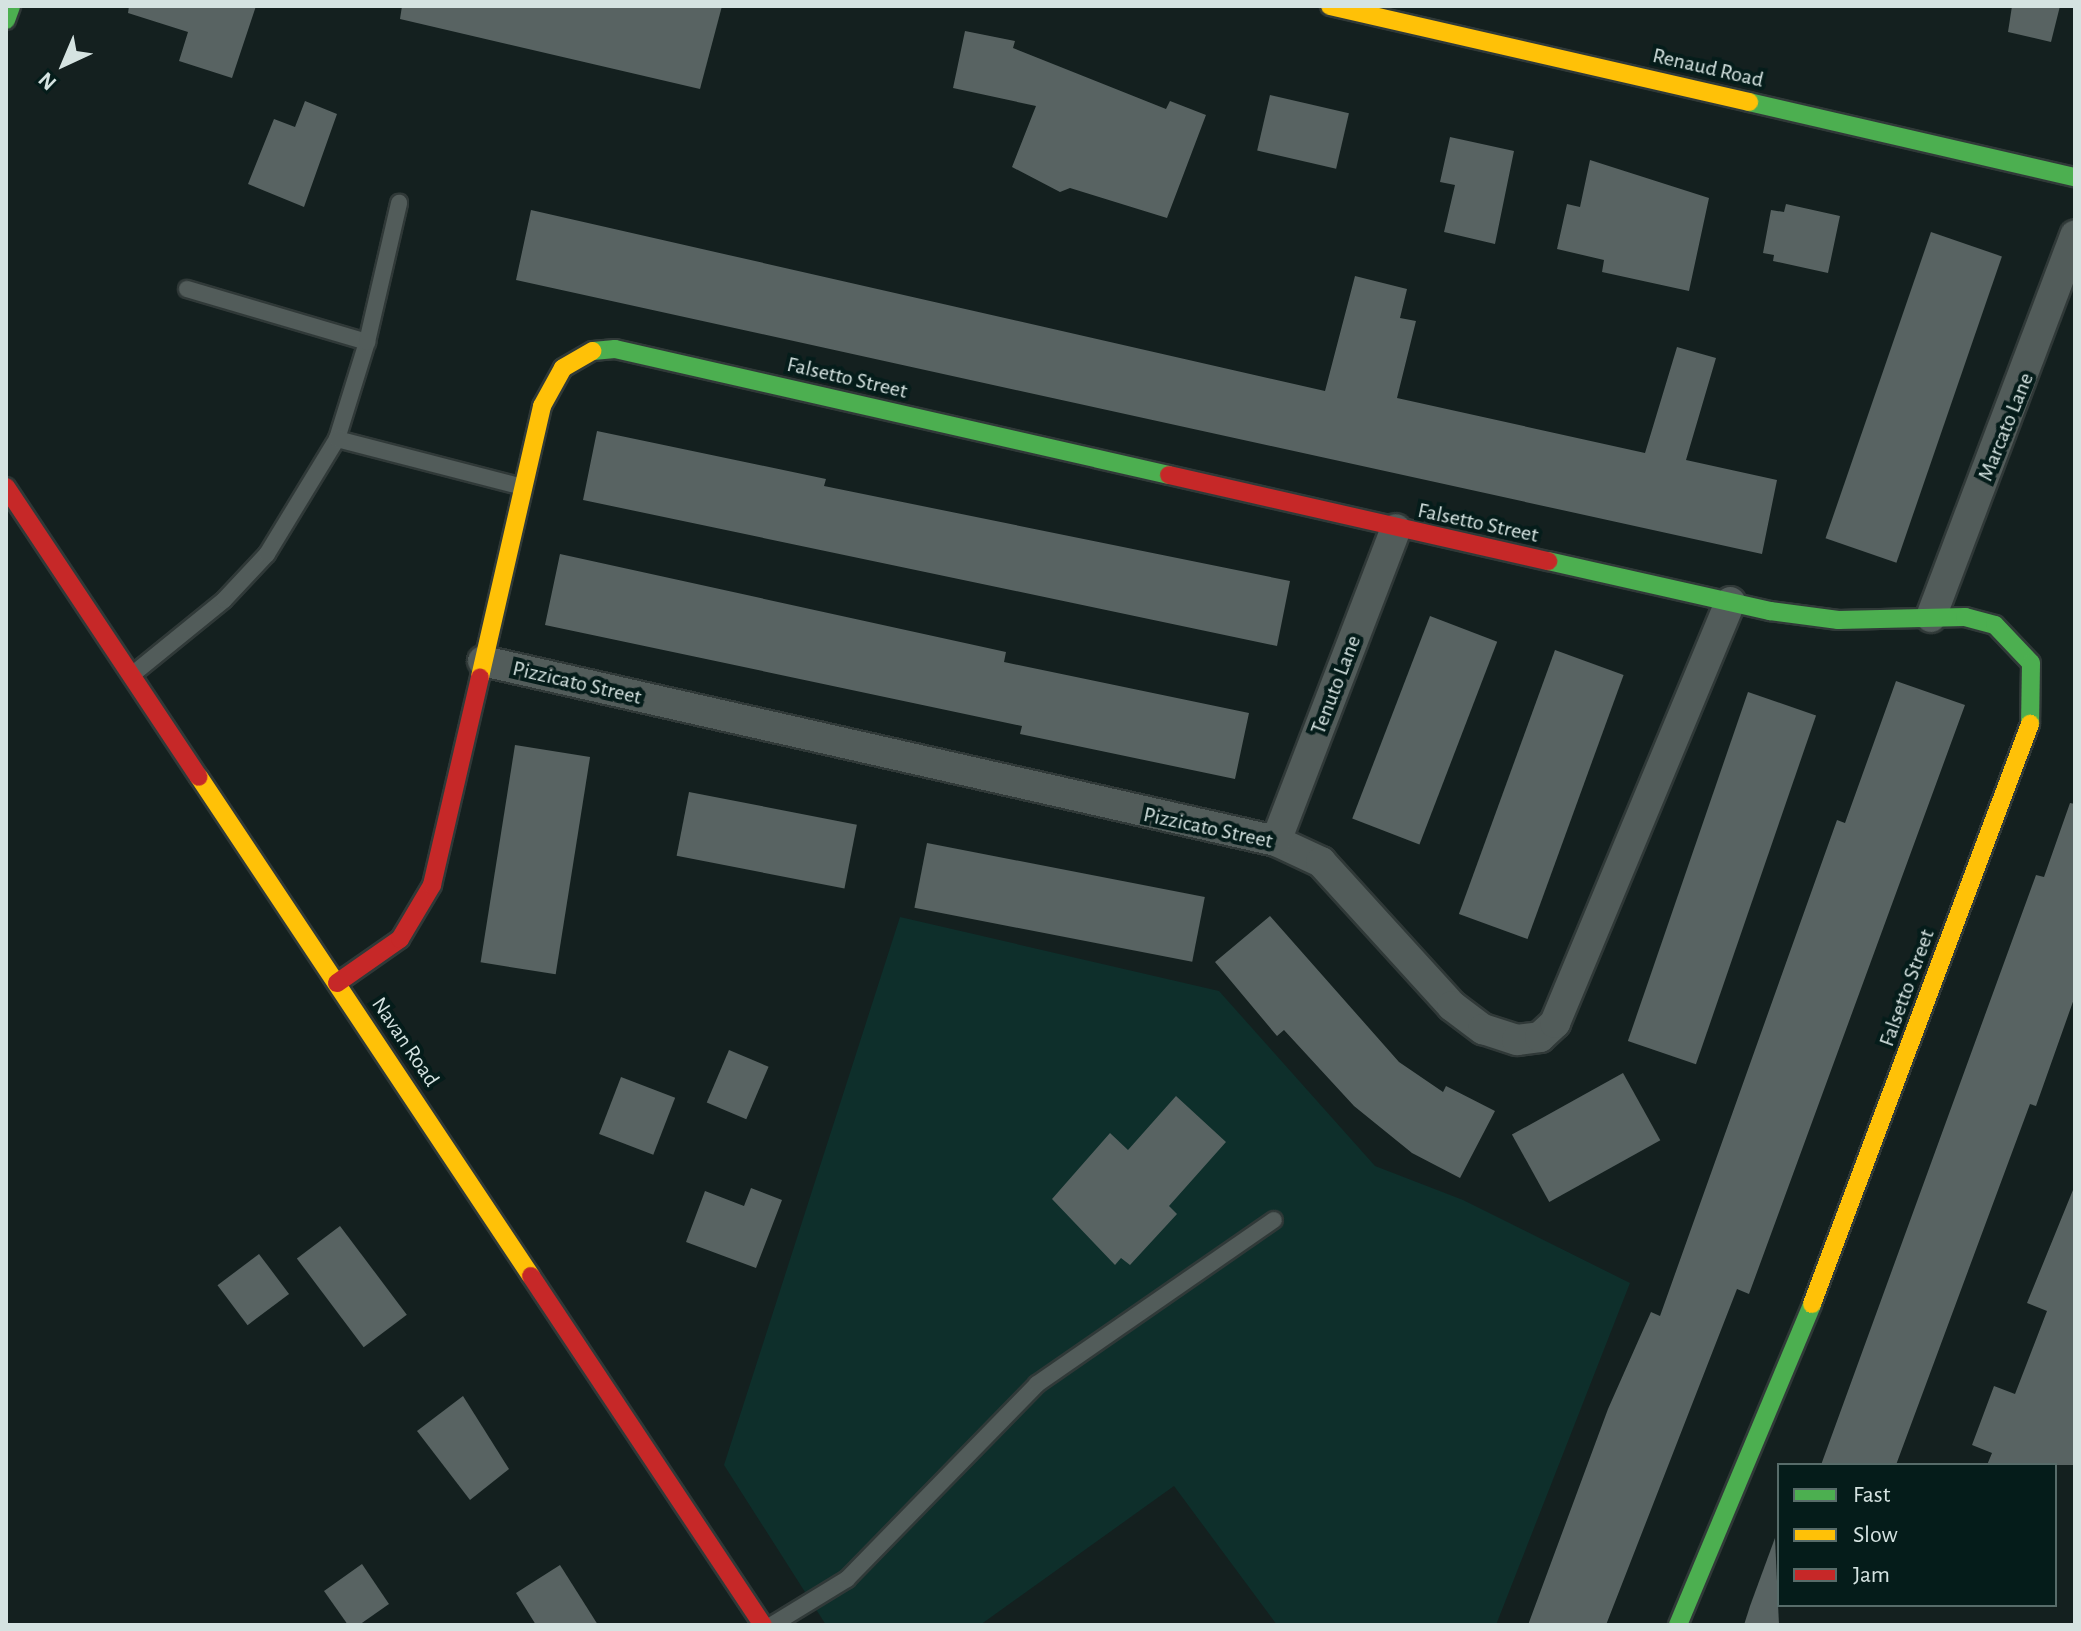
<!DOCTYPE html>
<html>
<head>
<meta charset="utf-8">
<style>
	body { margin:0 }
	#map { position:relative; width:2081px; height:1631px; overflow:hidden; background:#14201f; font-family:"Alegreya Sans",sans-serif }
	div>[style] { position:absolute }
	.built>* { inset:0; background:#0e2f2b }
	.building>* { inset:0; background:#586362; transform-origin:0 0 }
	.roads { filter:drop-shadow(2px 0 #303938) drop-shadow(-2px 0 #303938) drop-shadow(0 2px #303938) drop-shadow(0 -2px #303938) }
	.lane>* { height:16px; margin:-8px; padding:0 8px; transform-origin:8px; border-radius:8px; background:#525c5a }
	.street>* { height:30px; margin:-15px; padding:0 15px; transform-origin:15px; border-radius:15px; background:#525c5a }
	.fast>* { height:18px; margin:-9px; padding:0 9px; transform-origin:9px; border-radius:9px; background:#4caf50 }
	.slow>* { height:18px; margin:-9px; padding:0 9px; transform-origin:9px; border-radius:9px; background:#ffc107 }
	.jam>* { height:18px; margin:-9px; padding:0 9px; transform-origin:9px; border-radius:9px; background:#c62828 }
	span { translate:-50% -50%; white-space:nowrap; text-align:center; line-height:1.15; -webkit-text-stroke:8px #051c1a; paint-order:stroke }
	.street-label { font-size:22px; color:#d5e3e1 }
	.frame { position:absolute; inset:0; border:8px solid #d5e3e1; pointer-events:none }
	.legend { position:absolute; left:1777px; top:1463px; width:280px; height:144px; box-sizing:border-box; background:#051c1a; border:2px solid #586c6a; margin:0; padding:10px 14px; list-style:none; font-size:24px; color:#d5e3e1 }
	.legend li { display:flex; align-items:center; gap:16px; height:40px }
	.legend b { width:40px; border:2px solid #586c6a }
	.north { position:absolute; left:24px; top:24px; width:80px; height:80px; -webkit-text-stroke:6px #051c1a; paint-order:stroke; rotate:224deg; font-size:22px; font-weight:700; line-height:32px; text-align:center; color:#d5e3e1 }
	.north::after { content:''; display:block; margin:auto; width:28px; height:36px; background:#d5e3e1; clip-path:polygon(50% 0,100% 100%,50% 72%,0 100%) }
</style>
</head>
<body>
<div id="map">
	<div class="built">
		<div style="clip-path:polygon(900px 917px,1219px 991px,1375px 1166px,1463px 1200px,1630px 1283px,1496px 1625px,1277px 1625px,1174px 1486px,980px 1625px,826px 1625px,724px 1465px)"></div>
	</div>
	<div class="building">
		<div style="clip-path:polygon(129px 6px,256px 6px,232px 78px,179px 61px,188px 32px,128px 13px)"></div>
		<div style="clip-path:polygon(402px 6px,722px 6px,700px 89px,400px 19px)"></div>
		<div style="clip-path:polygon(2012px 6px,2060px 6px,2051px 42px,2008px 32px)"></div>
		<div style="clip-path:polygon(965px 31px,1015px 41px,1013px 48px,1166px 109px,1170px 101px,1206px 115px,1167px 218px,1070px 188px,1060px 192px,1012px 167px,1036px 106px,953px 88px)"></div>
		<div style="left:1270px;top:95px;width:81px;height:57px;rotate:13deg"></div>
		<div style="clip-path:polygon(305px 101px,337px 114px,304px 207px,248px 184px,274px 119px,295px 127px)"></div>
		<div style="clip-path:polygon(1450px 137px,1514px 151px,1495px 244px,1444px 232px,1455px 185px,1440px 182px)"></div>
		<div style="clip-path:polygon(1590px 160px,1709px 198px,1689px 291px,1602px 272px,1604px 260px,1557px 249px,1567px 204px,1580px 207px)"></div>
		<div style="clip-path:polygon(1786px 204px,1840px 216px,1828px 273px,1773px 261px,1774px 255px,1763px 253px,1771px 210px,1784px 212px)"></div>
		<div style="clip-path:polygon(531px 210px,1325px 391px,1355px 276px,1407px 289px,1400px 318px,1416px 321px,1397px 398px,1645px 453px,1677px 347px,1716px 358px,1686px 460px,1777px 480px,1762px 554px,516px 280px)"></div>
		<div style="left:1931px;top:232px;width:75px;height:324px;rotate:19deg"></div>
		<div style="clip-path:polygon(597px 431px,826px 479px,824px 486px,1290px 581px,1277px 646px,583px 500px)"></div>
		<div style="clip-path:polygon(560px 554px,1006px 652px,1004px 662px,1249px 713px,1235px 779px,1020px 734px,1022px 726px,545px 625px)"></div>
		<div style="left:1430px;top:616px;width:72px;height:217px;rotate:21deg"></div>
		<div style="left:1555px;top:650px;width:73px;height:281px;rotate:20deg"></div>
		<div style="clip-path:polygon(1896px 681px,1965px 705px,1749px 1294px,1737px 1289px,1606px 1625px,1528px 1625px,1608px 1409px,1651px 1312px,1660px 1316px,1837px 820px,1845px 823px)"></div>
		<div style="left:1748px;top:692px;width:72px;height:369px;rotate:19deg"></div>
		<div style="left:515px;top:745px;width:76px;height:220px;rotate:9deg"></div>
		<div style="left:689px;top:792px;width:171px;height:65px;rotate:11deg"></div>
		<div style="clip-path:polygon(2070px 803px,2075px 804px,2075px 996px,2036px 1106px,2030px 1104px,1896px 1465px,1821px 1465px,2036px 875px,2044px 877px)"></div>
		<div style="left:927px;top:843px;width:283px;height:66px;rotate:11deg"></div>
		<div style="clip-path:polygon(1270px 916px,1399px 1062px,1443px 1092px,1446px 1086px,1495px 1111px,1460px 1178px,1412px 1153px,1354px 1106px,1284px 1030px,1277px 1036px,1215px 962px)"></div>
		<div style="left:729px;top:1050px;width:43px;height:57px;rotate:23deg"></div>
		<div style="left:1623px;top:1073px;width:77px;height:127px;rotate:61deg"></div>
		<div style="left:621px;top:1077px;width:58px;height:61px;rotate:21deg"></div>
		<div style="clip-path:polygon(1176px 1096px,1226px 1142px,1169px 1206px,1177px 1214px,1130px 1265px,1121px 1258px,1115px 1265px,1052px 1199px,1110px 1133px,1128px 1150px)"></div>
		<div style="clip-path:polygon(2075px 1185px,2075px 1465px,1987px 1465px,1992px 1453px,1972px 1445px,1994px 1386px,2015px 1394px,2047px 1311px,2027px 1303px)"></div>
		<div style="clip-path:polygon(751px 1188px,782px 1200px,756px 1268px,686px 1242px,705px 1191px,744px 1206px)"></div>
		<div style="left:340px;top:1226px;width:111px;height:54px;rotate:53deg"></div>
		<div style="left:259px;top:1254px;width:50px;height:52px;rotate:53deg"></div>
		<div style="clip-path:polygon(463px 1396px,509px 1469px,470px 1500px,417px 1431px)"></div>
		<div style="clip-path:polygon(1775px 1538px,1779px 1625px,1744px 1625px,1750px 1606px)"></div>
		<div style="clip-path:polygon(362px 1564px,389px 1604px,359px 1625px,348px 1625px,324px 1591px)"></div>
		<div style="clip-path:polygon(560px 1565px,598px 1625px,536px 1625px,516px 1593px)"></div>
	</div>
	<div class="roads">
		<div class="lane">
			<div style="left:187px;top:289px;width:188px;rotate:16.4deg"></div>
			<div style="left:367px;top:342px;width:102px;rotate:107.2deg"></div>
			<div style="left:367px;top:342px;width:143px;rotate:-77deg"></div>
			<div style="left:133px;top:674px;width:117px;rotate:-39.1deg"></div>
			<div style="left:224px;top:600px;width:63px;rotate:-46.9deg"></div>
			<div style="left:267px;top:554px;width:135px;rotate:-58.7deg"></div>
			<div style="left:337px;top:439px;width:192px;rotate:14.5deg"></div>
			<div style="left:772px;top:1625px;width:88px;rotate:-31.5deg"></div>
			<div style="left:847px;top:1579px;width:272px;rotate:-45.7deg"></div>
			<div style="left:1037px;top:1384px;width:288px;rotate:-34.7deg"></div>
		</div>
		<div class="street">
			<div style="left:1931px;top:617px;width:408px;rotate:-69.3deg"></div>
			<div style="left:483px;top:661px;width:813px;rotate:12.79deg"></div>
			<div style="left:1276px;top:841px;width:50px;rotate:25deg"></div>
			<div style="left:1321px;top:862px;width:195px;rotate:47.7deg"></div>
			<div style="left:1452px;top:1006px;width:39px;rotate:37deg"></div>
			<div style="left:1483px;top:1029px;width:36px;rotate:18deg"></div>
			<div style="left:1517px;top:1040px;width:23px;rotate:-7deg"></div>
			<div style="left:1540px;top:1037px;width:21px;rotate:-43deg"></div>
			<div style="left:1555px;top:1023px;width:456px;rotate:-67.4deg"></div>
			<div style="left:1276px;top:841px;width:334px;rotate:-69deg"></div>
		</div>
		<div class="fast">
			<div style="left:6px;top:20px;width:15px;rotate:-70deg"></div>
			<div style="left:1749px;top:102px;width:335px;rotate:13deg"></div>
			<div style="left:593px;top:351px;width:22px;rotate:-5deg"></div>
			<div style="left:615px;top:349px;width:568px;rotate:12.81deg"></div>
			<div style="left:1548px;top:561px;width:228px;rotate:12.7deg"></div>
			<div style="left:1770px;top:611px;width:69px;rotate:7.5deg"></div>
			<div style="left:1838px;top:620px;width:127px;rotate:-1.4deg"></div>
			<div style="left:1965px;top:617px;width:31px;rotate:15deg"></div>
			<div style="left:1995px;top:625px;width:52px;rotate:46.5deg"></div>
			<div style="left:2031px;top:663px;width:61px;rotate:90.9deg"></div>
			<div style="left:1678px;top:1625px;width:348px;rotate:-67.3deg"></div>
		</div>
		<div class="slow">
			<div style="left:1330px;top:6px;width:430px;rotate:12.9deg"></div>
			<div style="left:480px;top:677px;width:278px;rotate:-77.1deg"></div>
			<div style="left:542px;top:406px;width:43px;rotate:-61.1deg"></div>
			<div style="left:563px;top:368px;width:34px;rotate:-30deg"></div>
			<div style="left:199px;top:777px;width:599px;rotate:56.36deg"></div>
			<div style="left:1812px;top:1304px;width:620px;rotate:-69.4deg"></div>
		</div>
		<div class="jam">
			<div style="left:1169px;top:475px;width:389px;rotate:12.8deg"></div>
			<div style="left:6px;top:487px;width:348px;rotate:56.4deg"></div>
			<div style="left:337px;top:983px;width:77px;rotate:-34.9deg"></div>
			<div style="left:400px;top:939px;width:63px;rotate:-59.3deg"></div>
			<div style="left:432px;top:885px;width:213px;rotate:-77deg"></div>
			<div style="left:531px;top:1276px;width:419px;rotate:56.4deg"></div>
		</div>
	</div>
	<div class="street-label">
		<span style="left:1708px;top:68px;rotate:13deg">Renaud Road</span>
		<span style="left:847px;top:378px;rotate:13deg">Falsetto Street</span>
		<span style="left:2006px;top:427px;rotate:-68deg">Marcato Lane</span>
		<span style="left:1478px;top:523px;rotate:12deg">Falsetto Street</span>
		<span style="left:577px;top:683px;rotate:13deg">Pizzicato Street</span>
		<span style="left:1336px;top:685px;rotate:-69deg">Tenuto Lane</span>
		<span style="left:1208px;top:828px;rotate:12deg">Pizzicato Street</span>
		<span style="left:1907px;top:988px;rotate:-70deg">Falsetto Street</span>
		<span style="left:405px;top:1042px;rotate:56deg">Navan Road</span>
	</div>
	<div class="frame"></div>
	<ul class="legend">
	<li><b style="height:10px;background:#4caf50"></b>Fast</li>
	<li><b style="height:10px;background:#ffc107"></b>Slow</li>
	<li><b style="height:10px;background:#c62828"></b>Jam</li>
	</ul>
	<div class="north">N</div>
</div>
</body>
</html>
